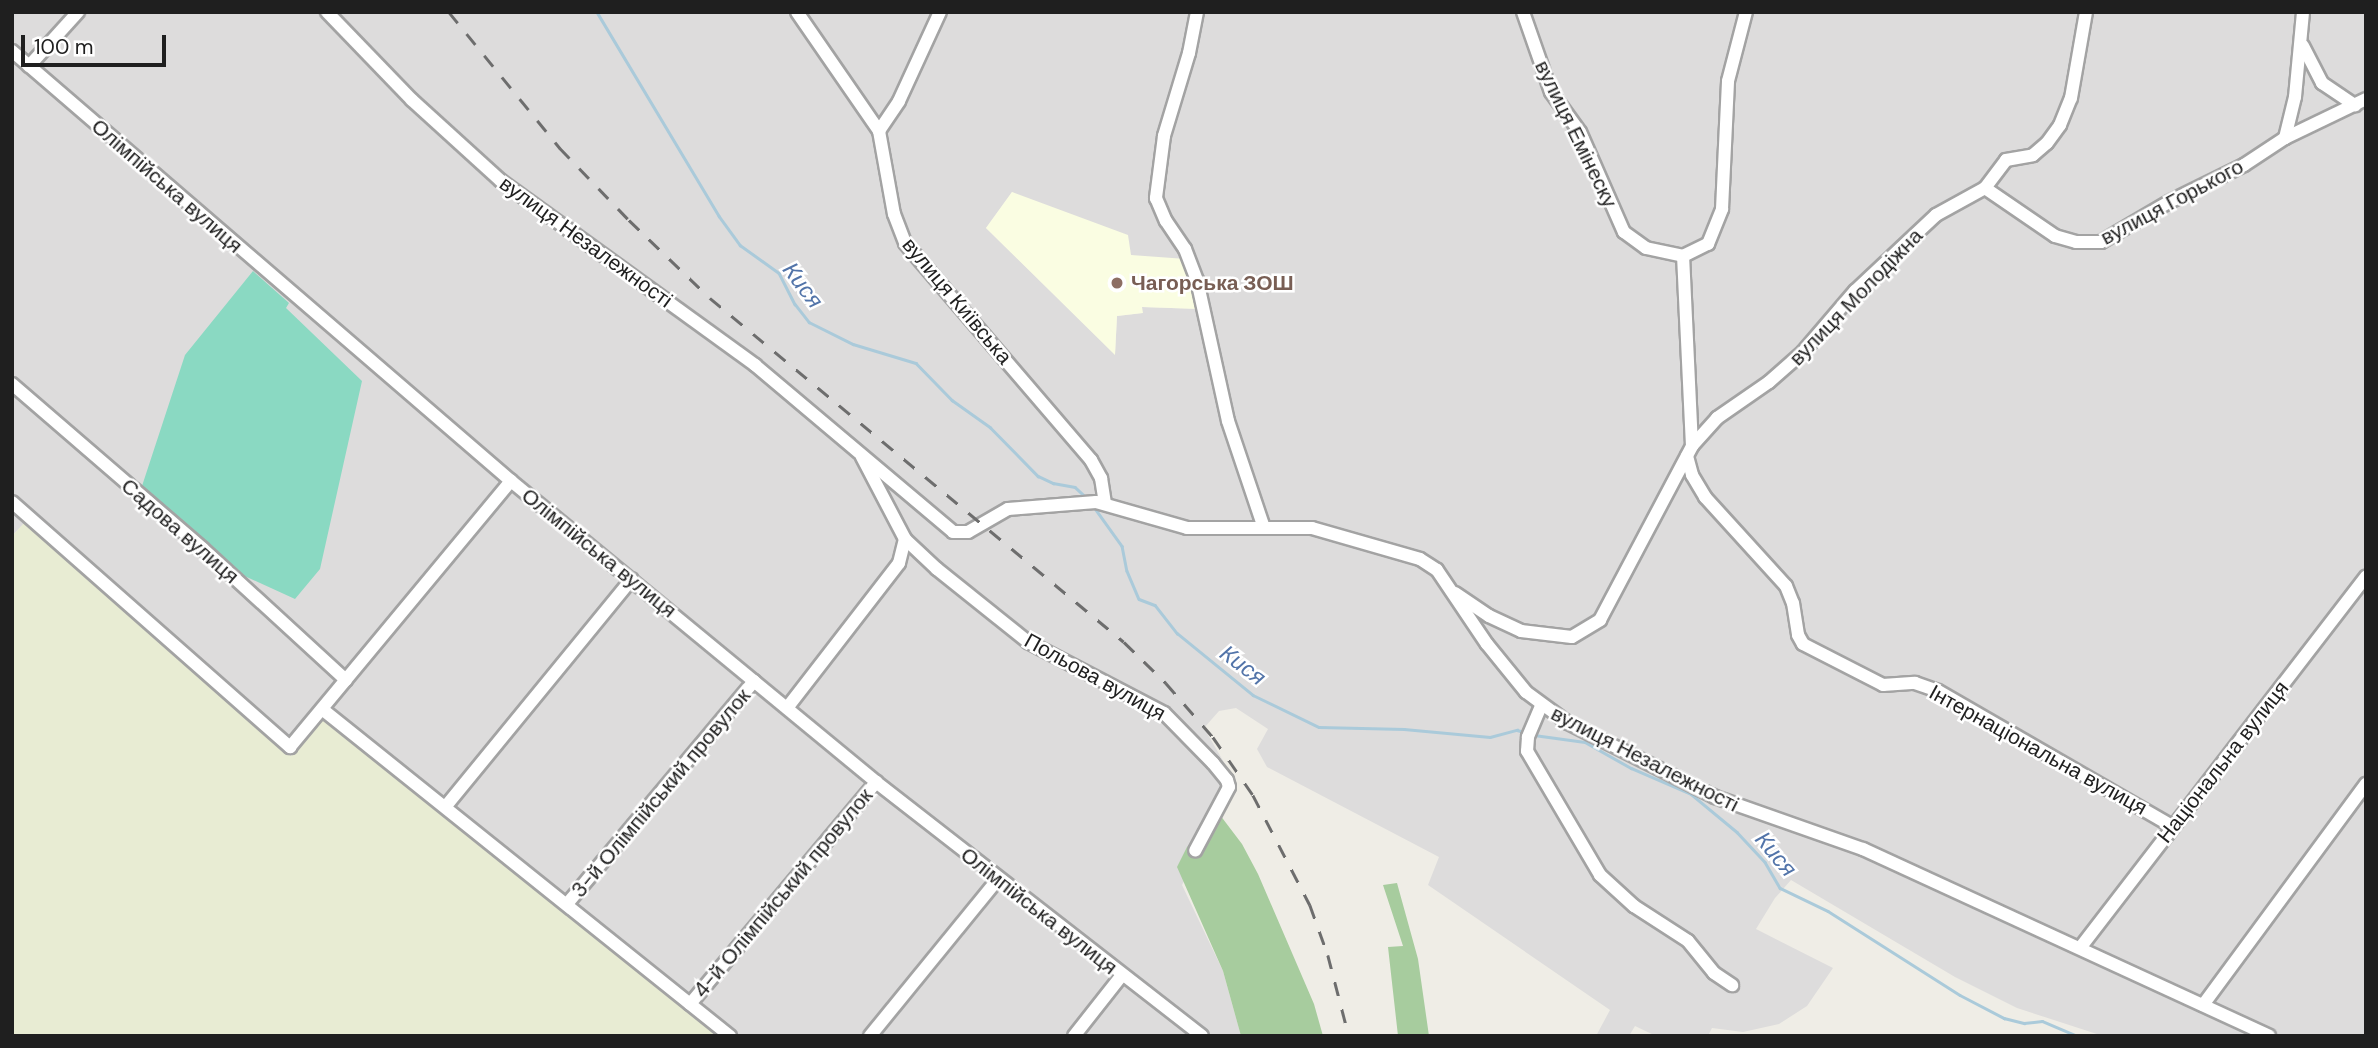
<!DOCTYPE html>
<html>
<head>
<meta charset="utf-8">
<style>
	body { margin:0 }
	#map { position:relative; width:2378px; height:1048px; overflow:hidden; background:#efede6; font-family:"DM Sans",sans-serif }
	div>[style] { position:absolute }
	.residential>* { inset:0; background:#dddcdc }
	.education>* { inset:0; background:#fafde2 }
	.farmland>* { inset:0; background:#e8ecd3 }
	.forest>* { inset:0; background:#a7cc9e }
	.pitch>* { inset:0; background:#8ad9c2 }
	.stream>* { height:2.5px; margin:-1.25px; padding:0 1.25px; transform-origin:1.25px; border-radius:1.25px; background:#aacada }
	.roads { filter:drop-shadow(2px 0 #a3a3a3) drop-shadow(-2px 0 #a3a3a3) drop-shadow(0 2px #a3a3a3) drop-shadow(0 -2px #a3a3a3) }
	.minor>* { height:12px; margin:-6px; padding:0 6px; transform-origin:6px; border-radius:6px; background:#fff }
	.rail>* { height:2.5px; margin-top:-1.25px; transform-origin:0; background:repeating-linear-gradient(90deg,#6d6d6d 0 14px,transparent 0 28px) }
	.dots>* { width:19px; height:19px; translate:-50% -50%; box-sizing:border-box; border:4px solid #fff; border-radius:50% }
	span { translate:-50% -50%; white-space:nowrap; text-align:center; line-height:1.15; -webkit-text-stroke:5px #fff; paint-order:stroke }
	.street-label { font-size:21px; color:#1f1f1f }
	.education-label { font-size:21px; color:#785e54; font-weight:700 }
	.left { translate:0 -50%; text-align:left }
	.water-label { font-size:23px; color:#5274a9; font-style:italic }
	.frame { position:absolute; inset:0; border:14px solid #1f1f1f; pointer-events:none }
	.scale { position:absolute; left:21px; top:35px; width:145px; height:32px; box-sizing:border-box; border:4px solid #1f1f1f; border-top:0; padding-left:9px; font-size:21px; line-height:24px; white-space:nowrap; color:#1f1f1f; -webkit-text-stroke:5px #fff; paint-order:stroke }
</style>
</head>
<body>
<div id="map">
	<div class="residential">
		<div style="clip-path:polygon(evenodd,12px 12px,2366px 12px,2366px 1036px,2103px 1036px,2017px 1008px,1955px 977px,1791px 880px,1775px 898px,1756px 929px,1833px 968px,1807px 1006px,1779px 1024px,1743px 1032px,1712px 1028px,1708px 1036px,1656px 1036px,1635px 1026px,1629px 1036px,1596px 1036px,1610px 1010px,1428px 885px,1439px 857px,1267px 767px,1257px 749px,1268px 729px,1236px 708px,1219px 711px,1204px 728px,1236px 783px,1182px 885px,1223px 971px,1241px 1036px,724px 1036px,324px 718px,291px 756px,27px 520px,12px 536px,12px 12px,1012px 192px,1131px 255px,1199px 309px,1142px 307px,1142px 313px,1117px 316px,1115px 354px,986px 228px,1012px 192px)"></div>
	</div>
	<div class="education">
		<div style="clip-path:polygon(1012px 192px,1128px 235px,1131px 255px,1186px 259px,1200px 309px,1142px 307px,1143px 313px,1117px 316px,1115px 355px,986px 228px)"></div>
	</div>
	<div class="farmland">
		<div style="clip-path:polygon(28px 519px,291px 756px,325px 717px,724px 1036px,12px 1036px,12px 536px)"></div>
	</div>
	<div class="forest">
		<div style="clip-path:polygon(1220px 815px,1242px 844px,1258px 874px,1314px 1004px,1323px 1036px,1241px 1036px,1223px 971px,1177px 867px,1187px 847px)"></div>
		<div style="clip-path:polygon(1397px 883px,1418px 959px,1429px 1036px,1398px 1036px,1388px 947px,1403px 946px,1383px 885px)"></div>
	</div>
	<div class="pitch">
		<div style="clip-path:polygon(253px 271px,289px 303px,286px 308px,362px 381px,320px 569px,295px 599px,240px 574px,142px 486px,185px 355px)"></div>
	</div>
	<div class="stream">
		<div style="left:597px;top:12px;width:238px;rotate:59.1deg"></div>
		<div style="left:719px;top:216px;width:36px;rotate:54deg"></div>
		<div style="left:740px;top:245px;width:48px;rotate:35.7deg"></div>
		<div style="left:779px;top:273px;width:35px;rotate:63deg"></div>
		<div style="left:795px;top:304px;width:23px;rotate:52deg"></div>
		<div style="left:809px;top:322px;width:49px;rotate:26.6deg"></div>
		<div style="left:853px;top:344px;width:66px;rotate:16.8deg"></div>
		<div style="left:916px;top:363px;width:52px;rotate:45.8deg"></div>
		<div style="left:952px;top:400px;width:47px;rotate:35.4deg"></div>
		<div style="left:990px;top:427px;width:69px;rotate:45.6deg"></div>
		<div style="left:1038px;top:476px;width:17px;rotate:25deg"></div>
		<div style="left:1053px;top:483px;width:22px;rotate:10deg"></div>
		<div style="left:1075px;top:487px;width:18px;rotate:43deg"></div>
		<div style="left:1094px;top:507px;width:48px;rotate:54.3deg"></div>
		<div style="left:1122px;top:546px;width:25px;rotate:79deg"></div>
		<div style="left:1127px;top:571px;width:30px;rotate:67deg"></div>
		<div style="left:1139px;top:599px;width:17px;rotate:21deg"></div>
		<div style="left:1155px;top:605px;width:36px;rotate:52deg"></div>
		<div style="left:1177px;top:633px;width:98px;rotate:39.2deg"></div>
		<div style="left:1253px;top:695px;width:73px;rotate:25.9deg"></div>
		<div style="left:1319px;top:727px;width:85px;rotate:1.3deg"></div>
		<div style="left:1404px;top:729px;width:86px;rotate:5.3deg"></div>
		<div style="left:1490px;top:737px;width:28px;rotate:-15deg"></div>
		<div style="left:1517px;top:730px;width:7px;rotate:16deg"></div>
		<div style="left:1534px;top:735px;width:51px;rotate:7.8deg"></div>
		<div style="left:1585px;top:742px;width:53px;rotate:29.5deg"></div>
		<div style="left:1631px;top:768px;width:65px;rotate:23.4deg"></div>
		<div style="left:1691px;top:794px;width:60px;rotate:39.6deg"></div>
		<div style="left:1737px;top:832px;width:41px;rotate:47deg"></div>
		<div style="left:1765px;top:862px;width:30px;rotate:60deg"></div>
		<div style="left:1780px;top:888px;width:53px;rotate:25.6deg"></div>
		<div style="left:1828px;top:911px;width:156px;rotate:32.5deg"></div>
		<div style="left:1960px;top:995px;width:50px;rotate:27.6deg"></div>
		<div style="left:2004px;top:1018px;width:21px;rotate:14deg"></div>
		<div style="left:2024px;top:1023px;width:18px;rotate:-6deg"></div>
		<div style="left:2042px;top:1021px;width:39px;rotate:23deg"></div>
	</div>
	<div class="roads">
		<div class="minor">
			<div style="left:327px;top:12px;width:122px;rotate:46deg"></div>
			<div style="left:412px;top:100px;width:120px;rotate:42.3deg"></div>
			<div style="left:501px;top:181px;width:314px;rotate:35.9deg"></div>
			<div style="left:755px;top:365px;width:259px;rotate:40.1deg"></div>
			<div style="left:953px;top:532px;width:15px"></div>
			<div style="left:968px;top:532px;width:46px;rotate:-29.9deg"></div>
			<div style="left:1008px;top:509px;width:88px;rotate:-4.5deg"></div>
			<div style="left:1096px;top:502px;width:95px;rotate:15.9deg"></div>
			<div style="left:1187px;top:528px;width:125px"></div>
			<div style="left:1312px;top:528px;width:112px;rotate:16deg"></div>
			<div style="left:1420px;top:559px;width:20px;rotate:33deg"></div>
			<div style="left:1437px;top:570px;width:89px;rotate:56deg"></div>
			<div style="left:1487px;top:644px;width:62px;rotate:50.9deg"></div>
			<div style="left:1526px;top:692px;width:52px;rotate:36.4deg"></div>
			<div style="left:1568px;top:723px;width:165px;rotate:26.7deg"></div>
			<div style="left:1715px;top:797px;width:157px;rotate:19.4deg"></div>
			<div style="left:1863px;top:849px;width:447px;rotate:24.7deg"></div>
			<div style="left:797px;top:12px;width:145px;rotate:55.4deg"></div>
			<div style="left:879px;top:131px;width:84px;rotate:79.8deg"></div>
			<div style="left:894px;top:214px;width:31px;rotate:69deg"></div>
			<div style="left:905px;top:243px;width:286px;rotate:49.4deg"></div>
			<div style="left:1091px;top:460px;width:21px;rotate:61deg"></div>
			<div style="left:1101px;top:478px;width:25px;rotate:81deg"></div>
			<div style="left:1197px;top:12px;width:42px;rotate:101deg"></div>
			<div style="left:1189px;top:53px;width:87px;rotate:106.8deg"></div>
			<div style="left:1164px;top:136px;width:63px;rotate:97.4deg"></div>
			<div style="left:1156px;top:198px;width:25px;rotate:67deg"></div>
			<div style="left:1166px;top:221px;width:34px;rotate:56deg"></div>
			<div style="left:1185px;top:249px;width:33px;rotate:69deg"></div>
			<div style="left:1197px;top:280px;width:144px;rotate:77.6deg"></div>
			<div style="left:1228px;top:421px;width:110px;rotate:71.4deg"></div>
			<div style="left:1523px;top:12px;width:85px;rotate:70.7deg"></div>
			<div style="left:1551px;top:92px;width:49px;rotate:54.1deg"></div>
			<div style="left:1580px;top:132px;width:109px;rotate:66.3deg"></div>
			<div style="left:1624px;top:232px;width:27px;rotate:36deg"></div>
			<div style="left:1646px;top:248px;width:38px;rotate:12deg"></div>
			<div style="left:2303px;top:46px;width:42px;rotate:62.8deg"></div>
			<div style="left:2322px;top:83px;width:40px;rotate:34deg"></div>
			<div style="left:12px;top:51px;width:659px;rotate:40.75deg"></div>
			<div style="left:511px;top:481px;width:473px;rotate:39.5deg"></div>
			<div style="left:876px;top:782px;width:413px;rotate:37.9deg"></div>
			<div style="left:29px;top:66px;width:73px;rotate:-47.8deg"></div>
			<div style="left:879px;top:131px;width:36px;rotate:-56deg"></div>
			<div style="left:899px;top:101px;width:98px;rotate:-65.3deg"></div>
			<div style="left:2285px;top:138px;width:42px;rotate:-76.3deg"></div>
			<div style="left:2295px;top:97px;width:85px;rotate:-84.6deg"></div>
			<div style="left:1985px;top:188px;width:85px;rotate:34.4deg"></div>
			<div style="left:2055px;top:236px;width:22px;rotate:16deg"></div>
			<div style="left:2076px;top:242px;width:25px"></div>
			<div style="left:2101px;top:242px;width:79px;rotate:-30.5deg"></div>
			<div style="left:2169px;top:202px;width:84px;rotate:-26.3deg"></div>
			<div style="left:2244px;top:165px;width:49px;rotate:-33.4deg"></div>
			<div style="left:2285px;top:138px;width:90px;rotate:-25.7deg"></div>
			<div style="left:12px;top:384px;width:252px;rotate:40.8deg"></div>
			<div style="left:203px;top:549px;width:194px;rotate:42.5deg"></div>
			<div style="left:1692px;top:446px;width:38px;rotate:-48deg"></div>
			<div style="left:1717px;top:418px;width:63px;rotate:-34.7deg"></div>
			<div style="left:1769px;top:382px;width:45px;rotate:-41.4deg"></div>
			<div style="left:1803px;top:352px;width:80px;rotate:-49.6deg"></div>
			<div style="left:1855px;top:291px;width:111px;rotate:-43.2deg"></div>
			<div style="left:1936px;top:215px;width:56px;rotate:-28.9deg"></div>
			<div style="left:1985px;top:188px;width:35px;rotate:-53deg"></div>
			<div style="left:2006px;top:160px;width:27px;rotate:-10deg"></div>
			<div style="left:2033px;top:155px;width:18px;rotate:-41deg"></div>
			<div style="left:2047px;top:143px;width:22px;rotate:-54deg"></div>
			<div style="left:2060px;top:125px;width:29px;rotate:-68deg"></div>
			<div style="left:2071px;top:98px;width:87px;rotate:-80.1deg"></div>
			<div style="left:1687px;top:456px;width:20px;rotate:75deg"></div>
			<div style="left:1692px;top:475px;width:26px;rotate:59deg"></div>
			<div style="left:1705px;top:497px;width:120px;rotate:47.7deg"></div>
			<div style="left:1786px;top:586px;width:18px;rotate:68deg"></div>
			<div style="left:1793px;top:603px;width:32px;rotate:81deg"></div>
			<div style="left:1798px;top:635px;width:10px;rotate:61deg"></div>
			<div style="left:1803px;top:644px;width:90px;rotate:27.1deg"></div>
			<div style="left:1883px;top:685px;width:32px;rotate:-4deg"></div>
			<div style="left:1915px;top:683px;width:24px;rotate:19deg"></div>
			<div style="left:1938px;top:691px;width:270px;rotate:30deg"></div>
			<div style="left:862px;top:457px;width:93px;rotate:62.3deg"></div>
			<div style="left:905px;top:539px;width:44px;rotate:43.2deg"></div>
			<div style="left:937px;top:569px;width:117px;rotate:38.7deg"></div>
			<div style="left:1028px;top:642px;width:153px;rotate:27.6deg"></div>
			<div style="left:1164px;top:713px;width:70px;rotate:45.6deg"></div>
			<div style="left:1213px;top:763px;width:22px;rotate:51deg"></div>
			<div style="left:1227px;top:780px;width:7px;rotate:74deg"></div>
			<div style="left:1229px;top:787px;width:72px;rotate:118deg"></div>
			<div style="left:12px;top:502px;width:371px;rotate:41.4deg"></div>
			<div style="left:290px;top:747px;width:346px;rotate:-50.3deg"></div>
			<div style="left:1455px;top:593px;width:41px;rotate:34.1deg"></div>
			<div style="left:1489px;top:616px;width:35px;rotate:25deg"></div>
			<div style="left:1521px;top:631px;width:51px;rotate:6.7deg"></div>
			<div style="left:1572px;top:637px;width:33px;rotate:-31deg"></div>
			<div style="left:1600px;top:620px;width:197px;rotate:-62.1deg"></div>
			<div style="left:1692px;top:446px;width:190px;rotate:-92.7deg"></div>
			<div style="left:1683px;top:256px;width:28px;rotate:-26deg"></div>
			<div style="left:1708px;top:244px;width:38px;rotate:-68deg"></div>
			<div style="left:1722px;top:209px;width:128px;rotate:-87.3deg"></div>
			<div style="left:1728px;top:81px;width:71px;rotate:-75.4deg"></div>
			<div style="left:1541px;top:706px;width:34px;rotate:113deg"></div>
			<div style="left:1528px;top:737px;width:14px;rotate:94deg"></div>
			<div style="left:1527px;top:751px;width:144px;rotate:59.5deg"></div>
			<div style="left:1600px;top:875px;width:46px;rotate:42.4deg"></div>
			<div style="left:1634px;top:906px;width:64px;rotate:32.9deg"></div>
			<div style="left:1688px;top:941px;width:41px;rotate:50.9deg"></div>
			<div style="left:1714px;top:973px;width:22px;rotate:34deg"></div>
			<div style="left:787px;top:708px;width:183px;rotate:-52.3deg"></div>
			<div style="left:899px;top:563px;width:25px;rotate:-76deg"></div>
			<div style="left:322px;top:709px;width:523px;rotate:38.71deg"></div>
			<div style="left:446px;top:806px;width:293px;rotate:-50.7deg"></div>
			<div style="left:567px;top:904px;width:291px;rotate:-50deg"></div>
			<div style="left:2080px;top:948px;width:469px;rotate:-52.4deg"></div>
			<div style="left:690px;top:1004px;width:290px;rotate:-50deg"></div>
			<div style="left:2203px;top:1005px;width:275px;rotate:-53.6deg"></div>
			<div style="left:870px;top:1036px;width:203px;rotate:-50.8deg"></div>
			<div style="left:1074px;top:1036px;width:78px;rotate:-51.8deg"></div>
		</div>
	</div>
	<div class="rail">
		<div style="left:449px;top:12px;width:176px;rotate:50.8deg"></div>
		<div style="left:560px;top:148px;width:100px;rotate:46.2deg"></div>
		<div style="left:629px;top:220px;width:112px;rotate:43.9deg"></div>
		<div style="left:710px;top:298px;width:538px;rotate:39.72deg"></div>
		<div style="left:1124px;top:642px;width:59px;rotate:44.3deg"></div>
		<div style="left:1166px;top:683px;width:72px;rotate:49deg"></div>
		<div style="left:1213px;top:737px;width:70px;rotate:55.4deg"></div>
		<div style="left:1253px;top:795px;width:124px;rotate:62.6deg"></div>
		<div style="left:1310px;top:905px;width:53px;rotate:70.2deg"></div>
		<div style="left:1328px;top:955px;width:84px;rotate:75.5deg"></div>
	</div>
	<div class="dots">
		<div style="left:1117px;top:283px;background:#8d6e63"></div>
	</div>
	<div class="street-label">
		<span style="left:1576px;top:134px;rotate:64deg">вулиця Емінеску</span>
		<span style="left:167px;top:186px;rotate:41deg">Олімпійська вулиця</span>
		<span style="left:2172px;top:202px;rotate:-28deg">вулиця Горького</span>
		<span style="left:586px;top:242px;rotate:36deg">вулиця Незалежності</span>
		<span style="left:1856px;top:297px;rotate:-46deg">вулиця Молодіжна</span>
		<span style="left:957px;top:301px;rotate:50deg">вулиця Київська</span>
		<span style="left:180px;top:531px;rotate:41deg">Садова вулиця</span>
		<span style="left:599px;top:553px;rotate:39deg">Олімпійська вулиця</span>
		<span style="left:1095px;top:677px;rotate:29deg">Польова вулиця</span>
		<span style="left:2038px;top:750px;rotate:29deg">Інтернаціональна вулиця</span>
		<span style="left:1645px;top:759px;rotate:27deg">вулиця Незалежності</span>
		<span style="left:2223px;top:762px;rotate:-52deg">Національна вулиця</span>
		<span style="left:661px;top:793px;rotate:-50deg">3-й Олімпійський провулок</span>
		<span style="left:783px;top:893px;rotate:-50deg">4-й Олімпійський провулок</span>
		<span style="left:1039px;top:911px;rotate:38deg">Олімпійська вулиця</span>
	</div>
	<div class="education-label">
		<span class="left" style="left:1131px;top:283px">Чагорська ЗОШ</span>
	</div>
	<div class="water-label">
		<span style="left:803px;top:285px;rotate:53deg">Кися</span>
		<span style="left:1243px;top:665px;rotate:37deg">Кися</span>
		<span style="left:1776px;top:854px;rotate:50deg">Кися</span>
	</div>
	<div class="frame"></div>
	<div class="scale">100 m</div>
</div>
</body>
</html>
